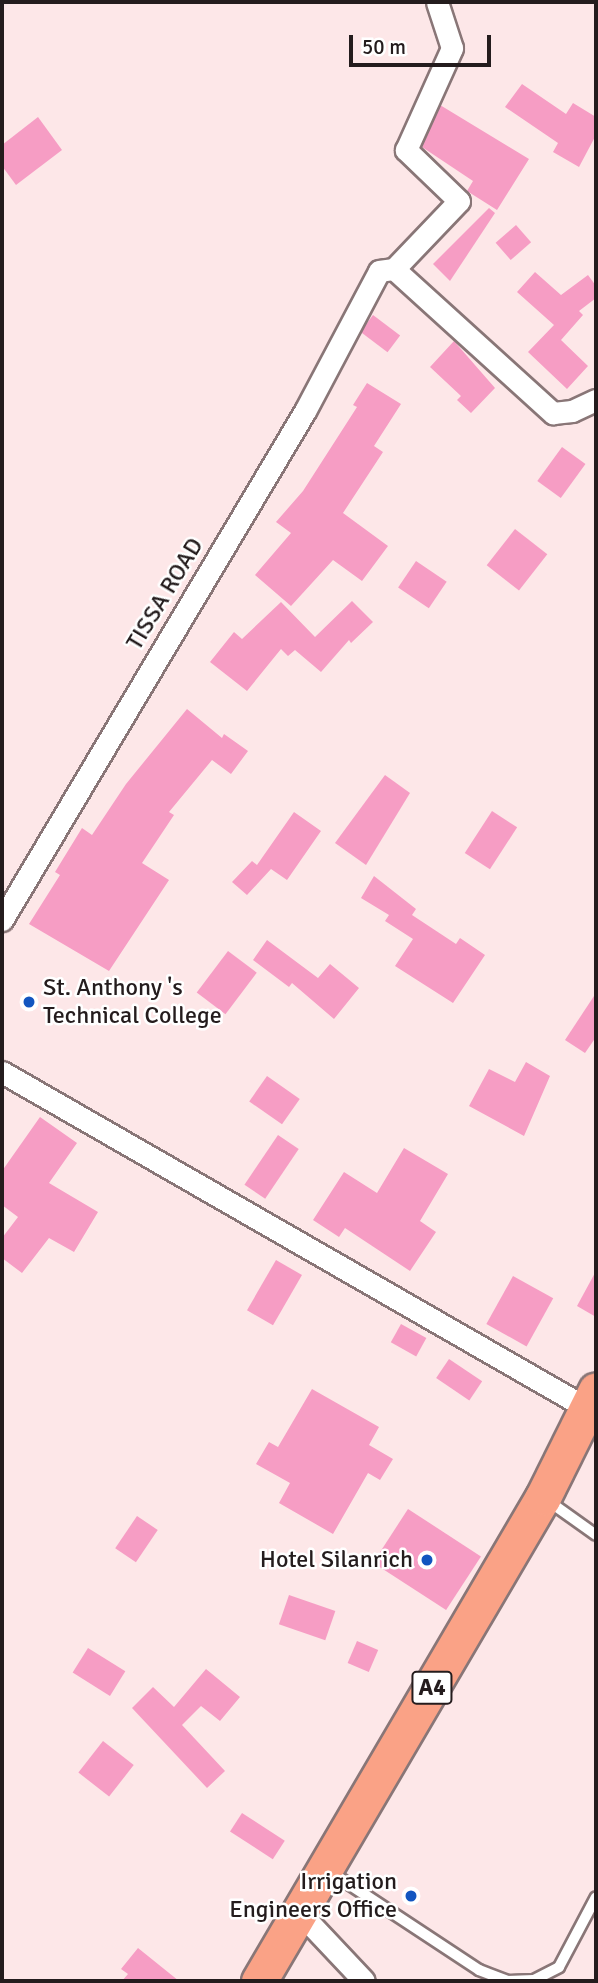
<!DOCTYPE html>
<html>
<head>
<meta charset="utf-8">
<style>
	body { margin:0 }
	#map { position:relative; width:598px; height:1983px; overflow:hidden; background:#fde7e8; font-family:Signika,sans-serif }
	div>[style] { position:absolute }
	.building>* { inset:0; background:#f69dc4; transform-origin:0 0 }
	.roads { filter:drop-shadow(2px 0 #897677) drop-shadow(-2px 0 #897677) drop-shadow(0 2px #897677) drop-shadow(0 -2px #897677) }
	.service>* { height:10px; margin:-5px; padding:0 5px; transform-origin:5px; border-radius:5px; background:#fff }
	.minor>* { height:21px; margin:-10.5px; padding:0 10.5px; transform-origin:10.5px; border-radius:10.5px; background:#fff }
	.trunk>* { height:35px; margin:-17.5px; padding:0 17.5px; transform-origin:17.5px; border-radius:17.5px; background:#faa286 }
	.dots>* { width:19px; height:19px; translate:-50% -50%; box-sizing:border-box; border:4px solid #fff; border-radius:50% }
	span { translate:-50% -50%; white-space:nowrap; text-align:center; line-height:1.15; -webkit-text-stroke:5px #fff; paint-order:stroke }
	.shield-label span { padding:2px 5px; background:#fff; border:2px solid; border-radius:5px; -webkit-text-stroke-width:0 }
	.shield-label { font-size:23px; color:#241c1d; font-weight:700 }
	.street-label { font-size:24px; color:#241c1d }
	.poi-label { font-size:24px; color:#241c1d }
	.left { translate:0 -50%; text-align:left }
	.right { translate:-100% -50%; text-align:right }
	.frame { position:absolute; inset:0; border:4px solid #241c1d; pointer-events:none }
	.scale { position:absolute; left:349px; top:35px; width:142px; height:32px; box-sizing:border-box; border:4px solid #241c1d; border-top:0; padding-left:9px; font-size:21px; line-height:24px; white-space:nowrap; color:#241c1d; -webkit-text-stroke:5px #fff; paint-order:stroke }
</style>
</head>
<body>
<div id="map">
	<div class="building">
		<div style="clip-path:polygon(522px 84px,566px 114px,573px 103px,596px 117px,596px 135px,579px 167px,553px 152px,558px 143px,505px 107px)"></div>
		<div style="clip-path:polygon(440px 105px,529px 159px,497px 210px,467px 191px,473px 181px,422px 147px)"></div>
		<div style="clip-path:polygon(38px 117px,62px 150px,16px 185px,2px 166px,2px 145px)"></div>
		<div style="clip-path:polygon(489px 208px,495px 213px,450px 281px,433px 264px)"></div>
		<div style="left:516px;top:225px;width:23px;height:27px;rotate:49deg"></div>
		<div style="clip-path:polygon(535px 272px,561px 295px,588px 275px,596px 286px,596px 298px,579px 311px,583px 315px,561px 340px,588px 366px,567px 389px,528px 352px,554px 325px,517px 292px)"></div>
		<div style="left:373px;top:315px;width:34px;height:21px;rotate:37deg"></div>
		<div style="clip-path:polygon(454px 341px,495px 388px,471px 413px,457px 400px,461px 396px,430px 367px)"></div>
		<div style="clip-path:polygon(367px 383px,401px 404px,374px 446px,383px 452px,343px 513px,388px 546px,362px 581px,333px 560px,291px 606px,255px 575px,291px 533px,276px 522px,303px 491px,357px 407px,353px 405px)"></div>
		<div style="left:562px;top:447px;width:29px;height:42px;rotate:36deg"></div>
		<div style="left:515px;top:529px;width:41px;height:46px;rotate:38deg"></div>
		<div style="left:416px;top:561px;width:37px;height:32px;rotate:34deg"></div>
		<div style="clip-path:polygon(352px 601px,373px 622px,351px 643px,349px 640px,321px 672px,295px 650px,288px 656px,281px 649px,247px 691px,210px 662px,234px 632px,242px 639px,281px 602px,315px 637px)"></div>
		<div style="clip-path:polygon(187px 709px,222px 738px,224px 734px,248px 751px,231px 774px,212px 760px,169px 812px,174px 815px,142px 863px,169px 880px,109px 971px,29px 924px,60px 875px,55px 872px,82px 828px,92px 835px,126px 784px)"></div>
		<div style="clip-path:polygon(385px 775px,410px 793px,366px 865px,335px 843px)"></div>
		<div style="left:492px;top:811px;width:30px;height:50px;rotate:33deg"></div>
		<div style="clip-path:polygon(294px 812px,321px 831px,287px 880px,271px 869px,247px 895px,232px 882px,252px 861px,257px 865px)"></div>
		<div style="clip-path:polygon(374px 876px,416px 909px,412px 915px,456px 944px,460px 938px,485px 955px,453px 1003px,395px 966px,413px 939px,385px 921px,389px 915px,361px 898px)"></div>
		<div style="clip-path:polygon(267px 940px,318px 978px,330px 964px,359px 988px,334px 1019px,292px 983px,289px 987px,253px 960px)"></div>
		<div style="left:228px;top:951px;width:36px;height:52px;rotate:37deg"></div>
		<div style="clip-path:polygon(596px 993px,596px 1037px,585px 1053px,565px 1040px)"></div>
		<div style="clip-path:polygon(526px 1062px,550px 1076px,524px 1136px,469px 1106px,489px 1069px,515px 1082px)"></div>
		<div style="left:267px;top:1076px;width:40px;height:31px;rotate:35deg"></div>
		<div style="clip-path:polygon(40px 1117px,77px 1143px,49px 1183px,98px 1212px,74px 1252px,49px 1238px,22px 1273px,2px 1258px,2px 1238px,18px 1217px,2px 1205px,2px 1171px)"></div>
		<div style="left:278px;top:1135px;width:25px;height:60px;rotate:34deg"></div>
		<div style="clip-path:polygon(404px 1148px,448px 1174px,420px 1221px,436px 1232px,410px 1271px,345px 1228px,339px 1237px,313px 1220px,344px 1172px,377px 1193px)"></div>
		<div style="left:276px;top:1260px;width:30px;height:58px;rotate:30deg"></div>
		<div style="clip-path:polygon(596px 1271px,596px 1317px,577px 1306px)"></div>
		<div style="left:513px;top:1276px;width:46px;height:55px;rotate:29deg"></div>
		<div style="left:401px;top:1324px;width:29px;height:21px;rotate:29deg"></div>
		<div style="left:449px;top:1359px;width:40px;height:23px;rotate:34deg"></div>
		<div style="clip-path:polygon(312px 1389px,379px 1427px,369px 1445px,393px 1459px,380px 1480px,368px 1473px,333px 1534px,279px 1503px,290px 1483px,256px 1464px,269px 1442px,278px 1447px)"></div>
		<div style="left:408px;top:1509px;width:87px;height:64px;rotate:33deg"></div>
		<div style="left:137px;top:1516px;width:25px;height:39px;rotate:34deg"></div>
		<div style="left:289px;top:1595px;width:49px;height:31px;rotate:19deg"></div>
		<div style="left:357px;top:1641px;width:23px;height:24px;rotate:23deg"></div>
		<div style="left:88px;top:1648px;width:44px;height:29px;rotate:32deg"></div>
		<div style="clip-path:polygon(206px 1669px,240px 1697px,220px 1721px,201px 1706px,182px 1725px,225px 1771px,207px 1788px,132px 1708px,153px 1687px,174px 1707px)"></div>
		<div style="left:103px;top:1741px;width:39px;height:40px;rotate:38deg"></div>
		<div style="left:242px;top:1813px;width:51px;height:22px;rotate:33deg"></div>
		<div style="clip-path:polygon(138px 1948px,179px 1981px,122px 1981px,128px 1974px,121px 1969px)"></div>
	</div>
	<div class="roads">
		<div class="service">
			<div style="left:547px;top:1500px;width:60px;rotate:35.5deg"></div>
			<div style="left:329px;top:1871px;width:180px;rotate:33.4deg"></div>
			<div style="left:479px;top:1970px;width:30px;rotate:21deg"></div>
			<div style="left:507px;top:1981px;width:27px;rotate:-2deg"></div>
			<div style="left:534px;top:1980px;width:28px;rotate:-27deg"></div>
			<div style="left:559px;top:1967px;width:79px;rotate:-62.1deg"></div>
		</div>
		<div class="minor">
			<div style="left:394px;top:269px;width:94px;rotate:-46.3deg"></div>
			<div style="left:459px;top:201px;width:74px;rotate:-136.1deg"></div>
			<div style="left:406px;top:150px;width:112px;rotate:-65.7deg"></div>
			<div style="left:452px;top:48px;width:48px;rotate:-108.1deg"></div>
			<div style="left:2px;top:920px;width:592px;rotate:-59.24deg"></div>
			<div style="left:305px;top:411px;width:158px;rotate:-62.1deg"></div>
			<div style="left:379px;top:271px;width:15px;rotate:-8deg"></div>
			<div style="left:394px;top:269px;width:215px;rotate:42.2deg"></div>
			<div style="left:553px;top:413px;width:19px;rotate:-6deg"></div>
			<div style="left:572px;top:411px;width:26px;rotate:-25deg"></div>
			<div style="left:2px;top:1072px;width:672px;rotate:29.88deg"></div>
			<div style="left:300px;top:1913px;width:93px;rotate:46.7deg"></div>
		</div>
		<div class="trunk">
			<div style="left:259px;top:1981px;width:561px;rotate:-59.6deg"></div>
			<div style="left:543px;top:1497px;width:119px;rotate:-63.6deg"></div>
		</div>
	</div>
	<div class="dots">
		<div style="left:29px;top:1002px;background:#1255c0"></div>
		<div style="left:427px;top:1560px;background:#1255c0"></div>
		<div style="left:411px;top:1896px;background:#1255c0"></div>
	</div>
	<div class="shield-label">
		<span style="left:432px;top:1688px">A4</span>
	</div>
	<div class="street-label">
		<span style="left:165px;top:594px;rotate:-59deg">TISSA ROAD</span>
	</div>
	<div class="poi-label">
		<span class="left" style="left:43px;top:1002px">St. Anthony 's<br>Technical College</span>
		<span class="right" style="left:413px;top:1560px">Hotel Silanrich</span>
		<span class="right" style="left:397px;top:1896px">Irrigation<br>Engineers Office</span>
	</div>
	<div class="frame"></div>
	<div class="scale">50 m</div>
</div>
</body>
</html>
